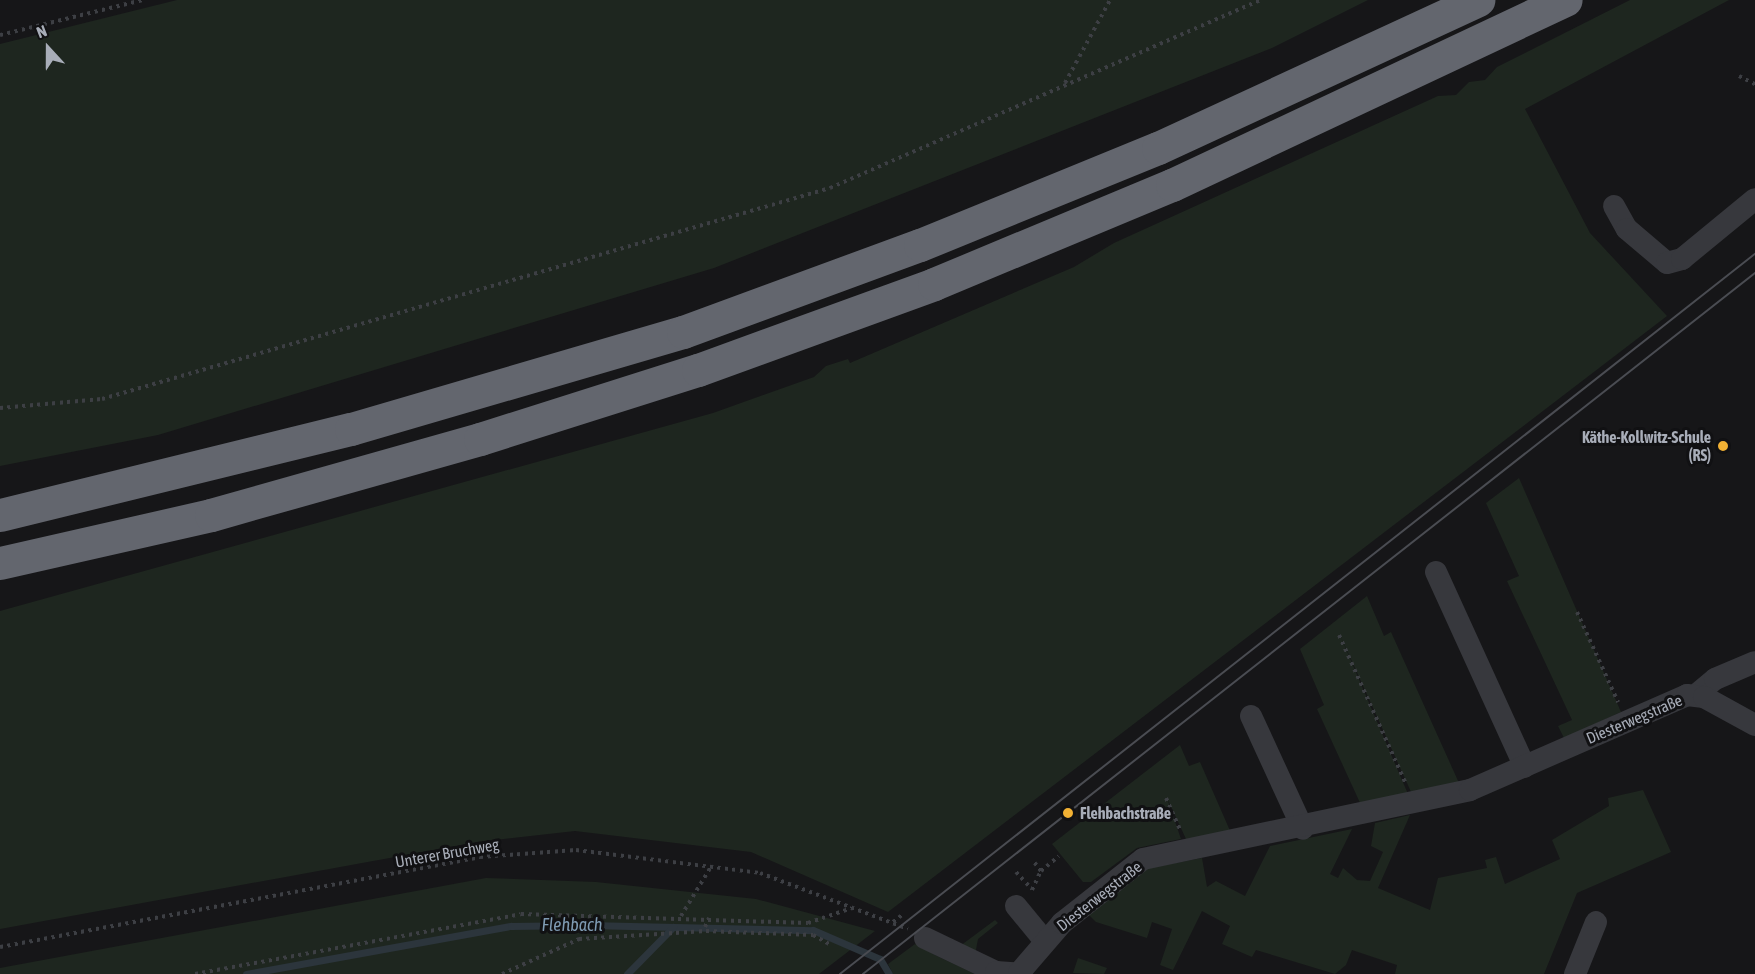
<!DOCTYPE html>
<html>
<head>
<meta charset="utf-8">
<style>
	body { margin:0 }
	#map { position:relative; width:1755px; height:974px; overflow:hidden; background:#161618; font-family:"Asap Condensed",sans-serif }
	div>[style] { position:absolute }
	.green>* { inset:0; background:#1e261f }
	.stream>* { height:7px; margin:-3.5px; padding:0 3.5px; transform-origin:3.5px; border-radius:3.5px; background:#2c353c }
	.path>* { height:4px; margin-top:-2px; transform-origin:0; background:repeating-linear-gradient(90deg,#3d3f44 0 3px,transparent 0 7.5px) }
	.minor>* { height:22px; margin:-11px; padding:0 11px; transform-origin:11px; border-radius:11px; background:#37383d }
	.highway>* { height:33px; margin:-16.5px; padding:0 16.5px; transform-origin:16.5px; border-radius:16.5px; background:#63666e }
	.tram>* { height:1.5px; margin:-0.75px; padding:0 0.75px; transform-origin:0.75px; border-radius:0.75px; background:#4a4c52 }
	.dots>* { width:16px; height:16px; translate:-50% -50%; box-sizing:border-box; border:3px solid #111113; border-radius:50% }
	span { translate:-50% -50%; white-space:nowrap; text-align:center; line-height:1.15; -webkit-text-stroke:6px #111113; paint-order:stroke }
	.poi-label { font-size:16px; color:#a8adb8; font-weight:700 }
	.right { translate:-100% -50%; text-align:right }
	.left { translate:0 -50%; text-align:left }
	.street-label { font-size:16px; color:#a8adb8 }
	.water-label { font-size:18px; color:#7f9bb3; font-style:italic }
	.north { position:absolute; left:18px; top:18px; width:60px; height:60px; -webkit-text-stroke:4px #111113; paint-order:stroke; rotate:339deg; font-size:16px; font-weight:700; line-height:24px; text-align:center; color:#a8adb8 }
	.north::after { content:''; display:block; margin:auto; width:21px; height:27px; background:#a8adb8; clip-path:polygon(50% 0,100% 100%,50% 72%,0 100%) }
</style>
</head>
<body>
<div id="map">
	<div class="green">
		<div style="clip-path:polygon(177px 0,1368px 0,1272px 48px,714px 268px,158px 435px,0 466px,0 44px)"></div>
		<div style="clip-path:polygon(1630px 0,1729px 0,1525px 109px,1590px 233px,1667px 316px,888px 912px,751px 852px,575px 831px,477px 842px,0 929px,0 611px,713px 413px,814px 377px,826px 366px,848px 359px,850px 363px,1074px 267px,1114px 243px,1438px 96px,1456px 95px,1469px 82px,1485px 80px,1497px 67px)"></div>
		<div style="clip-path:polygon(1519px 478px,1621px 712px,1564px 738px,1558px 726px,1572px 720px,1507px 581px,1519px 576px,1486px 503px)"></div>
		<div style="clip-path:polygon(1367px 596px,1384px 636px,1391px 632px,1459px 783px,1412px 794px,1340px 635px,1408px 794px,1361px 805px,1317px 709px,1324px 705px,1300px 649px)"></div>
		<div style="clip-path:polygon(1180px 745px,1189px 766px,1200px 762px,1231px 833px,1186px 839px,1167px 798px,1181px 839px,1137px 848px,1091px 882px,1083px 882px,1052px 844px)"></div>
		<div style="clip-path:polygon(1643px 790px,1671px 852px,1577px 893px,1544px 974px,1395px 974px,1397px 965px,1352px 950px,1346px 965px,1335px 974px,1256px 950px,1252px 957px,1222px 944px,1230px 926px,1202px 911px,1173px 970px,1160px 965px,1172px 929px,1152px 922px,1147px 938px,1096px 922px,1088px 914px,1149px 868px,1202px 858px,1207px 887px,1216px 881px,1245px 896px,1270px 846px,1352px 829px,1330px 874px,1338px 878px,1343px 868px,1357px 880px,1370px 881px,1383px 852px,1371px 846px,1375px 823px,1410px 815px,1378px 888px,1430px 910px,1438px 878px,1487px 868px,1485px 860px,1496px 857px,1505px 884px,1560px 859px,1552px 840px,1609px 806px,1608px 798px)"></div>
		<div style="clip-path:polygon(486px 878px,596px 882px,756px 899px,875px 931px,819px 974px,0 974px,0 968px)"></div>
		<div style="clip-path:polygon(995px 920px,998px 923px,978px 939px,975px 955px,960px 946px)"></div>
		<div style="clip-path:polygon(915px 944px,937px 956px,975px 974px,893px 974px,888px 964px)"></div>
		<div style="clip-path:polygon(1078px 958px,1107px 968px,1104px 974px,1073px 973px)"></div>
	</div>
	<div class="stream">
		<div style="left:246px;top:974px;width:269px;rotate:-10.3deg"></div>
		<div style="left:511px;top:926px;width:76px;rotate:-0.8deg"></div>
		<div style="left:587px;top:925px;width:226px;rotate:1.3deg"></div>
		<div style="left:813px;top:930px;width:73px;rotate:23.4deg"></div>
		<div style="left:880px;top:959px;width:17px;rotate:59deg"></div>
		<div style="left:627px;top:974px;width:66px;rotate:-45.6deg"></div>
	</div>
	<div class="path">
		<div style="left:0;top:35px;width:147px;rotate:-13.8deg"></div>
		<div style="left:1739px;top:76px;width:18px;rotate:27deg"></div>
		<div style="left:1065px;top:83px;width:94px;rotate:-61.5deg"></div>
		<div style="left:0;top:408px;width:102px;rotate:-5deg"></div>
		<div style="left:102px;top:399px;width:758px;rotate:-16.16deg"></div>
		<div style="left:830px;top:188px;width:470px;rotate:-23.6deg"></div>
		<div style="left:1577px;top:612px;width:99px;rotate:65.5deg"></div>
		<div style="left:1339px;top:635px;width:161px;rotate:65.8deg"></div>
		<div style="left:1166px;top:798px;width:35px;rotate:66deg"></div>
		<div style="left:1041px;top:871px;width:23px;rotate:-40deg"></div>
		<div style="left:1016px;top:872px;width:23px;rotate:47deg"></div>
		<div style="left:1032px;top:890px;width:21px;rotate:-65deg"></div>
		<div style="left:1041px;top:871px;width:11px;rotate:-128deg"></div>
		<div style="left:681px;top:916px;width:60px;rotate:-58.7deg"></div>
		<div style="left:893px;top:922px;width:11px;rotate:-38deg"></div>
		<div style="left:705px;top:927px;width:10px;rotate:-66deg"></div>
		<div style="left:0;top:947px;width:488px;rotate:-10.6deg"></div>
		<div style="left:480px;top:857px;width:96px;rotate:-4.2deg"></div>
		<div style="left:576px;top:850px;width:185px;rotate:7.1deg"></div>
		<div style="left:760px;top:873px;width:158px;rotate:20.7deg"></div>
		<div style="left:195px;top:974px;width:331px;rotate:-10.4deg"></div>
		<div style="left:521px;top:914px;width:287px;rotate:1.8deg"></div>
		<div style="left:808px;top:923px;width:46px;rotate:-18.8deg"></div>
		<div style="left:502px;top:974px;width:85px;rotate:-24.4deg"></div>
		<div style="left:579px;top:939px;width:127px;rotate:-3.6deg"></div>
		<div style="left:706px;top:931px;width:107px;rotate:2.1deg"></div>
		<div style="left:813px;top:935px;width:21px;rotate:29deg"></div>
	</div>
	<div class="minor">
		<div style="left:1614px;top:206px;width:26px;rotate:61deg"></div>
		<div style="left:1627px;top:229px;width:52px;rotate:40.4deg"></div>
		<div style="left:1667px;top:263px;width:16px;rotate:-15deg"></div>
		<div style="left:1682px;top:259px;width:94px;rotate:-39.4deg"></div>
		<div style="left:1436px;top:572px;width:214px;rotate:65.5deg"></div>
		<div style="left:1696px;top:695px;width:25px;rotate:-40deg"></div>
		<div style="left:1715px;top:679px;width:43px;rotate:-23deg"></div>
		<div style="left:1251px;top:716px;width:124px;rotate:65.3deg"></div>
		<div style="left:1016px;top:906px;width:44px;rotate:50.5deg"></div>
		<div style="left:925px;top:938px;width:79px;rotate:25.6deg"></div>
		<div style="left:996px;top:972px;width:26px;rotate:4deg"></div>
		<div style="left:1019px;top:973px;width:66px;rotate:-49.3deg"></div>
		<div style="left:1062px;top:923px;width:103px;rotate:-38.3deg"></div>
		<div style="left:1143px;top:859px;width:334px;rotate:-11.9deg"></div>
		<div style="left:1470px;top:790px;width:237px;rotate:-23.6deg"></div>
		<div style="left:1687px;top:695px;width:17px;rotate:7deg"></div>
		<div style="left:1704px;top:697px;width:58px;rotate:28.8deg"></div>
		<div style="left:1575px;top:974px;width:56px;rotate:-68deg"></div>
	</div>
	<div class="highway">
		<div style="left:0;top:515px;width:361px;rotate:-13.8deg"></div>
		<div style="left:351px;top:429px;width:346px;rotate:-16.3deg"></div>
		<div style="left:683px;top:332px;width:252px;rotate:-20.2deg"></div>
		<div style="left:920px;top:245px;width:257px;rotate:-22.2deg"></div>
		<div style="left:1158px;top:148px;width:353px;rotate:-24.8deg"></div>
		<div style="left:0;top:563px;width:216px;rotate:-12.8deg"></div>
		<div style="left:211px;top:515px;width:280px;rotate:-15.8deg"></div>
		<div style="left:480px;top:439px;width:229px;rotate:-17.6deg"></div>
		<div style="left:698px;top:370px;width:251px;rotate:-20deg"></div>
		<div style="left:934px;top:284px;width:258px;rotate:-22.6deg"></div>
		<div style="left:1172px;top:185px;width:435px;rotate:-25.2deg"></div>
	</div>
	<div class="tram">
		<div style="left:840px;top:974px;width:1164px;rotate:-38.2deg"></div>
		<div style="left:863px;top:974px;width:1134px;rotate:-38.16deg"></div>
	</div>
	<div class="dots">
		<div style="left:1723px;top:446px;background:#f2b134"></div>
		<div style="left:1068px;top:813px;background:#f2b134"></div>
	</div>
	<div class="poi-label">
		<span class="right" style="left:1711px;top:446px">Käthe-Kollwitz-Schule<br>(RS)</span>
		<span class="left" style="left:1080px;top:813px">Flehbachstraße</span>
	</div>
	<div class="street-label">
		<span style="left:1634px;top:719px;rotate:-23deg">Diesterwegstraße</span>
		<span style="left:447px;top:853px;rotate:-10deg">Unterer Bruchweg</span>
		<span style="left:1099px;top:896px;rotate:-38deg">Diesterwegstraße</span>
	</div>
	<div class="water-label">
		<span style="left:572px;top:925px">Flehbach</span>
	</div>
	<div class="north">N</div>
</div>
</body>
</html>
